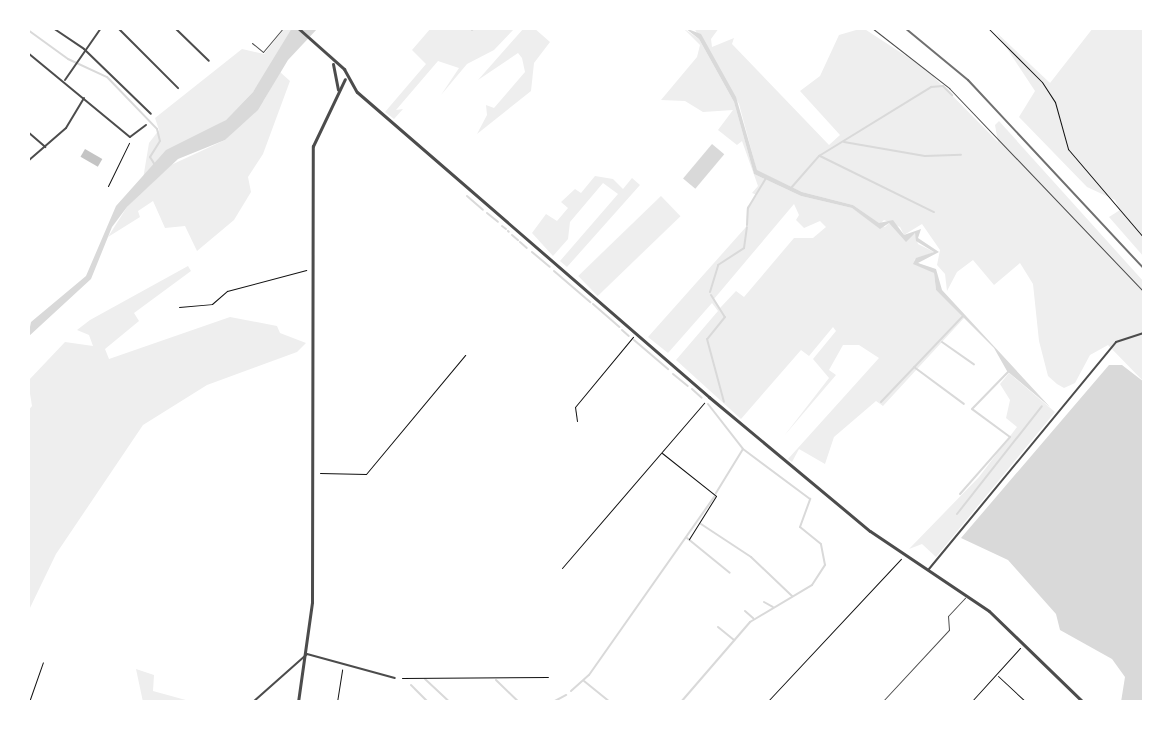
<!DOCTYPE html>
<html>
<head>
<meta charset="utf-8">
<style>
	body { margin:0 }
	#map { position:relative; width:1172px; height:730px; overflow:hidden; background:#fff; font-family:Overpass,sans-serif }
	div>[style] { position:absolute }
	.green>* { inset:0; background:#eee; transform-origin:0 0 }
	.water>* { inset:0; background:#d9d9d9; transform-origin:0 0 }
	.stream>* { height:2px; margin:-1px; padding:0 1px; transform-origin:1px; border-radius:1px; background:#d9d9d9 }
	.building>* { inset:0; background:#c4c4c4; transform-origin:0 0 }
	.path>* { height:1px; margin:-0.5px; padding:0 0.5px; transform-origin:0.5px; border-radius:0.5px; background:#111 }
	.service>* { height:1px; margin:-0.5px; padding:0 0.5px; transform-origin:0.5px; border-radius:0.5px; background:#4c4c4c }
	.minor>* { height:2px; margin:-1px; padding:0 1px; transform-origin:1px; border-radius:1px; background:#4c4c4c }
	.tertiary>* { height:3px; margin:-1.5px; padding:0 1.5px; transform-origin:1.5px; border-radius:1.5px; background:#4c4c4c }
	.rail>* { height:2px; margin:-1px; padding:0 1px; transform-origin:1px; border-radius:1px; background:#707070 }
	span { translate:-50% -50%; white-space:nowrap; text-align:center; line-height:1.15; -webkit-text-stroke:8px #fff; paint-order:stroke }
	.frame { position:absolute; inset:0; border:30px solid #fff; pointer-events:none }
</style>
</head>
<body>
<div id="map">
	<div class="green">
		<div style="clip-path:polygon(285px 28px,292px 28px,286px 42px,253px 92px,226px 120px,159px 158px,143px 179px,149px 143px,159px 130px,155px 118px,242px 49px,264px 54px)"></div>
		<div style="clip-path:polygon(431px 28px,515px 28px,494px 50px,467px 64px,441px 95px,459px 68px,438px 61px,396px 110px,403px 109px,394px 119px,385px 112px,426px 64px,412px 50px)"></div>
		<div style="clip-path:polygon(524px 28px,534px 28px,550px 42px,534px 63px,531px 91px,477px 134px,487px 115px,486px 105px,494px 108px,525px 72px,522px 58px,518px 53px,478px 80px)"></div>
		<div style="clip-path:polygon(evenodd,683px 28px,699px 39px,734px 102px,754px 174px,801px 196px,852px 208px,874px 223px,885px 227px,889px 223px,908px 237px,915px 233px,918px 244px,934px 252px,914px 260px,934px 273px,936px 290px,965px 317px,883px 406px,876px 401px,834px 437px,825px 464px,799px 449px,792px 462px,788px 459px,879px 358px,859px 345px,843px 345px,829px 370px,836px 375px,784px 436px,829px 378px,813px 359px,836px 331px,833px 327px,809px 356px,801px 350px,741px 419px,676px 360px,718px 311px,712px 303px,668px 353px,648px 337px,746px 227px,747px 207px,757px 195px,752px 193px,758px 186px,742px 141px,737px 145px,718px 130px,733px 110px,703px 112px,685px 101px,661px 100px,697px 57px,700px 45px,683px 28px,794px 204px,799px 215px,796px 220px,804px 228px,820px 221px,826px 227px,813px 238px,794px 238px,744px 297px,736px 291px,720px 308px,714px 299px,794px 204px)"></div>
		<div style="clip-path:polygon(694px 28px,719px 28px,711px 39px,712px 47px,734px 38px,732px 44px,829px 145px,840px 135px,800px 91px,820px 76px,839px 35px,863px 28px,926px 69px,998px 142px,995px 125px,999px 121px,1144px 282px,1144px 382px,1108px 345px,1090px 355px,1075px 383px,1064px 388px,1057px 384px,1048px 376px,1039px 341px,1033px 284px,1020px 263px,994px 285px,973px 260px,957px 272px,947px 291px,945px 274px,937px 265px,940px 250px,922px 224px,904px 235px,900px 227px,884px 220px,880px 224px,853px 205px,802px 192px,757px 171px,739px 104px)"></div>
		<div style="clip-path:polygon(1093px 28px,1144px 28px,1144px 257px,1109px 217px,1120px 210px,1115px 200px,1087px 187px,1019px 117px,1035px 91px,996px 32px,1050px 83px)"></div>
		<div style="clip-path:polygon(280px 72px,290px 81px,263px 154px,248px 177px,251px 192px,234px 220px,197px 251px,185px 226px,165px 228px,153px 201px,138px 211px,140px 217px,108px 237px,127px 207px,171px 165px,225px 140px,264px 100px)"></div>
		<div style="clip-path:polygon(595px 176px,613px 179px,623px 189px,632px 178px,640px 185px,567px 267px,560px 261px,618px 194px,603px 183px,570px 222px,568px 239px,553px 256px,532px 233px,546px 214px,557px 221px,568px 208px,561px 202px,575px 189px,581px 193px)"></div>
		<div style="left:661px;top:196px;width:28px;height:115px;rotate:46deg"></div>
		<div style="clip-path:polygon(188px 266px,191px 271px,134px 313px,139px 321px,105px 349px,109px 359px,230px 317px,277px 326px,280px 333px,306px 343px,297px 352px,207px 385px,143px 425px,56px 554px,28px 612px,28px 411px,32px 406px,28px 381px,65px 342px,93px 346px,89px 335px,77px 330px,90px 320px)"></div>
		<div style="clip-path:polygon(1009px 373px,1055px 412px,936px 557px,922px 544px,909px 549px,979px 477px,1017px 427px,1006px 418px,1010px 400px,1000px 384px)"></div>
		<div style="clip-path:polygon(136px 669px,154px 675px,153px 691px,193px 702px,143px 702px)"></div>
	</div>
	<div class="water">
		<div style="clip-path:polygon(292px 28px,318px 28px,288px 60px,258px 110px,225px 140px,178px 159px,127px 207px,112px 227px,91px 279px,28px 337px,31px 322px,86px 276px,116px 206px,166px 150px,226px 120px,253px 92px)"></div>
		<div style="clip-path:polygon(685px 28px,701px 34px,736px 97px,757px 170px,802px 192px,853px 205px,879px 223px,893px 220px,904px 235px,921px 229px,918px 238px,939px 252px,918px 263px,936px 269px,942px 290px,1050px 407px,1007px 371px,994px 348px,936px 290px,934px 273px,913px 264px,916px 258px,934px 252px,916px 241px,915px 233px,906px 242px,889px 223px,880px 229px,852px 208px,801px 196px,754px 174px,734px 102px,699px 39px)"></div>
		<div style="left:712px;top:144px;width:16px;height:45px;rotate:40deg"></div>
		<div style="clip-path:polygon(1109px 365px,1122px 365px,1144px 382px,1144px 702px,1121px 702px,1125px 677px,1112px 659px,1060px 630px,1056px 614px,1008px 560px,961px 538px)"></div>
	</div>
	<div class="stream">
		<div style="left:28px;top:30px;width:49px;rotate:35.9deg"></div>
		<div style="left:68px;top:59px;width:43px;rotate:24.8deg"></div>
		<div style="left:107px;top:77px;width:72px;rotate:46.1deg"></div>
		<div style="left:157px;top:129px;width:12px;rotate:76deg"></div>
		<div style="left:160px;top:141px;width:19px;rotate:122deg"></div>
		<div style="left:150px;top:157px;width:9px;rotate:58deg"></div>
		<div style="left:472px;top:30px;width:3px;rotate:-45deg"></div>
		<div style="left:844px;top:142px;width:82px;rotate:9.8deg"></div>
		<div style="left:925px;top:156px;width:36px;rotate:-2deg"></div>
		<div style="left:820px;top:156px;width:127px;rotate:26.2deg"></div>
		<div style="left:791px;top:188px;width:43px;rotate:-48.8deg"></div>
		<div style="left:819px;top:156px;width:132px;rotate:-31.6deg"></div>
		<div style="left:931px;top:87px;width:12px;rotate:-5deg"></div>
		<div style="left:943px;top:86px;width:13px;rotate:45deg"></div>
		<div style="left:467px;top:196px;width:21px;rotate:41deg"></div>
		<div style="left:487px;top:213px;width:14px;rotate:39deg"></div>
		<div style="left:747px;top:225px;width:17px;rotate:-87deg"></div>
		<div style="left:748px;top:208px;width:33px;rotate:-59deg"></div>
		<div style="left:502px;top:226px;width:5px;rotate:37deg"></div>
		<div style="left:508px;top:231px;width:1px;rotate:45deg"></div>
		<div style="left:512px;top:235px;width:8px;rotate:40deg"></div>
		<div style="left:520px;top:242px;width:9px;rotate:41deg"></div>
		<div style="left:532px;top:252px;width:23px;rotate:40deg"></div>
		<div style="left:554px;top:271px;width:48px;rotate:40.7deg"></div>
		<div style="left:710px;top:292px;width:28px;rotate:-73deg"></div>
		<div style="left:718px;top:265px;width:31px;rotate:-33deg"></div>
		<div style="left:744px;top:248px;width:21px;rotate:-82deg"></div>
		<div style="left:711px;top:295px;width:26px;rotate:58deg"></div>
		<div style="left:725px;top:317px;width:28px;rotate:129deg"></div>
		<div style="left:707px;top:339px;width:65px;rotate:74.9deg"></div>
		<div style="left:593px;top:304px;width:35px;rotate:41deg"></div>
		<div style="left:622px;top:330px;width:9px;rotate:41deg"></div>
		<div style="left:634px;top:340px;width:45px;rotate:40.5deg"></div>
		<div style="left:942px;top:342px;width:39px;rotate:35deg"></div>
		<div style="left:914px;top:367px;width:62px;rotate:36.5deg"></div>
		<div style="left:673px;top:374px;width:19px;rotate:39deg"></div>
		<div style="left:692px;top:389px;width:13px;rotate:42deg"></div>
		<div style="left:881px;top:402px;width:119px;rotate:-46.4deg"></div>
		<div style="left:708px;top:404px;width:57px;rotate:52.1deg"></div>
		<div style="left:743px;top:449px;width:52px;rotate:121.5deg"></div>
		<div style="left:960px;top:494px;width:76px;rotate:-48.7deg"></div>
		<div style="left:1010px;top:437px;width:47px;rotate:-143.6deg"></div>
		<div style="left:972px;top:409px;width:52px;rotate:-45.8deg"></div>
		<div style="left:957px;top:514px;width:137px;rotate:-51.8deg"></div>
		<div style="left:701px;top:524px;width:60px;rotate:33.4deg"></div>
		<div style="left:751px;top:557px;width:57px;rotate:43.6deg"></div>
		<div style="left:687px;top:538px;width:55px;rotate:39.1deg"></div>
		<div style="left:764px;top:602px;width:10px;rotate:29deg"></div>
		<div style="left:745px;top:611px;width:11px;rotate:41deg"></div>
		<div style="left:718px;top:627px;width:21px;rotate:39deg"></div>
		<div style="left:425px;top:679px;width:34px;rotate:43deg"></div>
		<div style="left:496px;top:680px;width:32px;rotate:44deg"></div>
		<div style="left:584px;top:681px;width:33px;rotate:39deg"></div>
		<div style="left:411px;top:685px;width:24px;rotate:45deg"></div>
		<div style="left:571px;top:691px;width:24px;rotate:-42deg"></div>
		<div style="left:589px;top:675px;width:218px;rotate:-54.9deg"></div>
		<div style="left:553px;top:702px;width:15px;rotate:-28deg"></div>
		<div style="left:681px;top:702px;width:106px;rotate:-49.2deg"></div>
		<div style="left:750px;top:622px;width:72px;rotate:-30.8deg"></div>
		<div style="left:812px;top:585px;width:24px;rotate:-57deg"></div>
		<div style="left:825px;top:565px;width:21px;rotate:-101deg"></div>
		<div style="left:821px;top:544px;width:27px;rotate:-141deg"></div>
		<div style="left:800px;top:527px;width:30px;rotate:-70deg"></div>
		<div style="left:810px;top:499px;width:84px;rotate:-143.3deg"></div>
	</div>
	<div class="building">
		<div style="left:85px;top:149px;width:20px;height:9px;rotate:30deg"></div>
	</div>
	<div class="path">
		<div style="left:988px;top:28px;width:76px;rotate:45deg"></div>
		<div style="left:1042px;top:82px;width:24px;rotate:57deg"></div>
		<div style="left:1055px;top:102px;width:49px;rotate:74.5deg"></div>
		<div style="left:1068px;top:149px;width:117px;rotate:49.5deg"></div>
		<div style="left:108px;top:186px;width:48px;rotate:-64deg"></div>
		<div style="left:179px;top:307px;width:33px;rotate:-5deg"></div>
		<div style="left:212px;top:304px;width:20px;rotate:-41deg"></div>
		<div style="left:227px;top:291px;width:82px;rotate:-14.9deg"></div>
		<div style="left:577px;top:421px;width:14px;rotate:-98deg"></div>
		<div style="left:575px;top:407px;width:91px;rotate:-50.4deg"></div>
		<div style="left:662px;top:453px;width:69px;rotate:38.5deg"></div>
		<div style="left:716px;top:496px;width:51px;rotate:122.1deg"></div>
		<div style="left:320px;top:473px;width:46px;rotate:1.2deg"></div>
		<div style="left:366px;top:474px;width:155px;rotate:-50.2deg"></div>
		<div style="left:562px;top:568px;width:218px;rotate:-49.3deg"></div>
		<div style="left:998px;top:676px;width:38px;rotate:43deg"></div>
		<div style="left:402px;top:678px;width:146px;rotate:-0.4deg"></div>
		<div style="left:29px;top:702px;width:42px;rotate:-70.7deg"></div>
		<div style="left:337px;top:702px;width:33px;rotate:-81deg"></div>
		<div style="left:767px;top:702px;width:196px;rotate:-46.9deg"></div>
		<div style="left:971px;top:702px;width:73px;rotate:-47.8deg"></div>
	</div>
	<div class="service">
		<div style="left:872px;top:28px;width:98px;rotate:37.9deg"></div>
		<div style="left:949px;top:88px;width:282px;rotate:46.3deg"></div>
		<div style="left:252px;top:43px;width:14px;rotate:39deg"></div>
		<div style="left:263px;top:52px;width:31px;rotate:-50deg"></div>
		<div style="left:882px;top:702px;width:98px;rotate:-47.1deg"></div>
		<div style="left:949px;top:630px;width:14px;rotate:-94deg"></div>
		<div style="left:948px;top:616px;width:25px;rotate:-47deg"></div>
	</div>
	<div class="minor">
		<div style="left:53px;top:28px;width:37px;rotate:34deg"></div>
		<div style="left:84px;top:49px;width:93px;rotate:44.1deg"></div>
		<div style="left:118px;top:28px;width:85px;rotate:45deg"></div>
		<div style="left:175px;top:28px;width:47px;rotate:44.1deg"></div>
		<div style="left:28px;top:53px;width:132px;rotate:39.5deg"></div>
		<div style="left:130px;top:137px;width:20px;rotate:-37deg"></div>
		<div style="left:65px;top:80px;width:63px;rotate:-55.3deg"></div>
		<div style="left:28px;top:132px;width:23px;rotate:41deg"></div>
		<div style="left:28px;top:161px;width:50px;rotate:-41deg"></div>
		<div style="left:66px;top:128px;width:35px;rotate:-59deg"></div>
		<div style="left:929px;top:569px;width:294px;rotate:-50.5deg"></div>
		<div style="left:1116px;top:342px;width:29px;rotate:-18deg"></div>
		<div style="left:253px;top:702px;width:72px;rotate:-41.6deg"></div>
		<div style="left:307px;top:654px;width:91px;rotate:15.3deg"></div>
	</div>
	<div class="tertiary">
		<div style="left:298px;top:28px;width:62px;rotate:41.7deg"></div>
		<div style="left:344px;top:69px;width:26px;rotate:61deg"></div>
		<div style="left:357px;top:92px;width:466px;rotate:40.9deg"></div>
		<div style="left:709px;top:397px;width:209px;rotate:39.8deg"></div>
		<div style="left:870px;top:531px;width:143px;rotate:33.9deg"></div>
		<div style="left:989px;top:611px;width:131px;rotate:44.1deg"></div>
		<div style="left:333px;top:64px;width:26px;rotate:79deg"></div>
		<div style="left:298px;top:702px;width:101px;rotate:-82deg"></div>
		<div style="left:312px;top:602px;width:456px;rotate:-89.9deg"></div>
		<div style="left:313px;top:146px;width:74px;rotate:-64.5deg"></div>
	</div>
	<div class="rail">
		<div style="left:905px;top:28px;width:82px;rotate:39.5deg"></div>
		<div style="left:968px;top:80px;width:258px;rotate:47deg"></div>
	</div>
	<div class="frame"></div>
</div>
</body>
</html>
